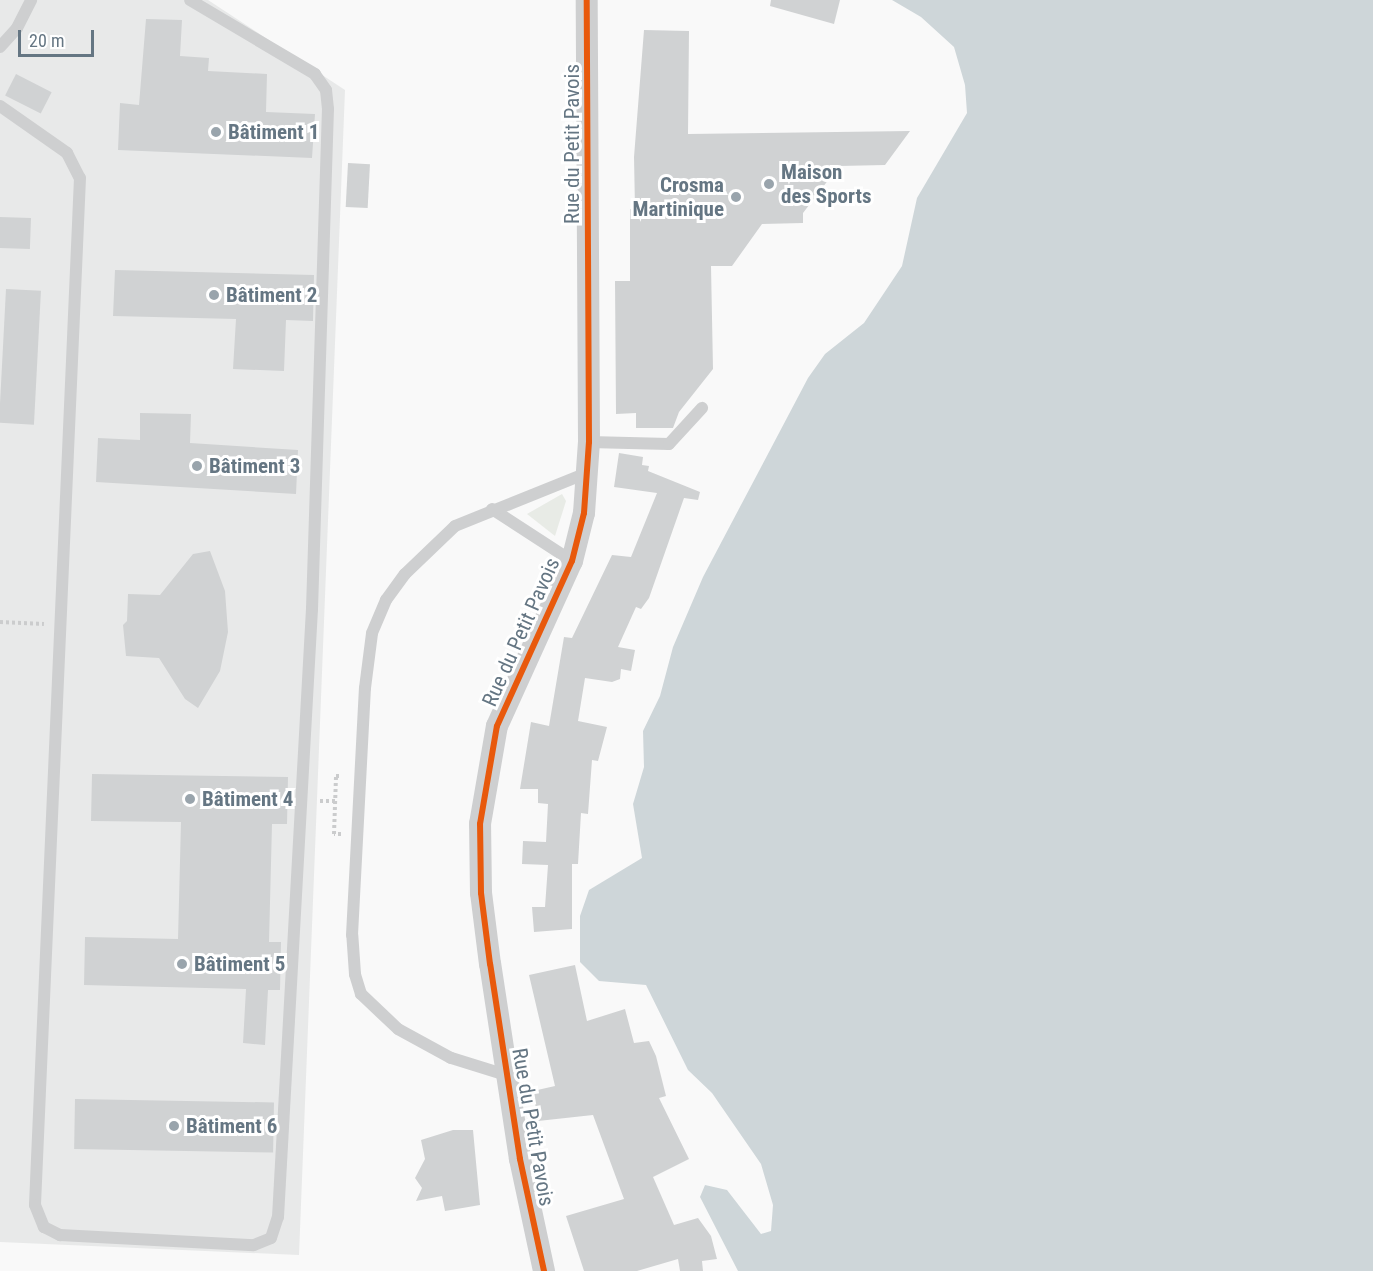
<!DOCTYPE html>
<html>
<head>
<meta charset="utf-8">
<style>
	body { margin:0 }
	#map { position:relative; width:1373px; height:1271px; overflow:hidden; background:#f9f9f9; font-family:"Roboto Condensed",sans-serif }
	div>[style] { position:absolute }
	.built>* { inset:0; background:#e8e9e9 }
	.green>* { inset:0; background:#e8ebe6 }
	.water>* { inset:0; background:#ced6d9 }
	.building>* { inset:0; background:#d0d2d3; transform-origin:0 0 }
	.path>* { height:4px; margin-top:-2px; transform-origin:0; background:repeating-linear-gradient(90deg,#cbcccd 0 3px,transparent 0 6px) }
	.service>* { height:12px; margin:-6px; padding:0 6px; transform-origin:6px; border-radius:6px; background:#cecfd0 }
	.minor>* { height:22px; margin:-11px; padding:0 11px; transform-origin:11px; border-radius:11px; background:#cecfd0 }
	.cycleway>* { height:6px; margin:-3px; padding:0 3px; transform-origin:3px; border-radius:3px; background:#e8590c }
	.dots>* { width:16px; height:16px; translate:-50% -50%; box-sizing:border-box; border:3px solid #fff; border-radius:50% }
	span { translate:-50% -50%; white-space:nowrap; text-align:center; line-height:1.15; -webkit-text-stroke:6px #fff; paint-order:stroke }
	.poi-label { font-size:21px; color:#657683; font-weight:700 }
	.left { translate:0 -50%; text-align:left }
	.right { translate:-100% -50%; text-align:right }
	.street-label { font-size:21px; color:#657683 }
	.scale { position:absolute; left:18px; top:30px; width:76px; height:27px; box-sizing:border-box; border:3px solid #657683; border-top:0; padding-left:8px; font-size:18px; line-height:21px; white-space:nowrap; color:#657683; -webkit-text-stroke:4px #fff; paint-order:stroke }
</style>
</head>
<body>
<div id="map">
	<div class="built">
		<div style="clip-path:polygon(0 0,208px 0,345px 90px,299px 1255px,0 1242px)"></div>
	</div>
	<div class="green">
		<div style="clip-path:polygon(562px 494px,566px 501px,555px 536px,527px 514px)"></div>
	</div>
	<div class="water">
		<div style="clip-path:polygon(892px 0,1373px 0,1373px 1271px,738px 1271px,700px 1197px,705px 1185px,727px 1190px,761px 1234px,771px 1231px,773px 1205px,761px 1164px,712px 1093px,688px 1070px,646px 985px,599px 981px,580px 962px,580px 916px,589px 890px,642px 858px,633px 804px,644px 767px,643px 731px,660px 696px,673px 647px,703px 577px,808px 378px,825px 354px,864px 323px,902px 266px,917px 198px,967px 113px,965px 85px,954px 47px,921px 17px)"></div>
	</div>
	<div class="building">
		<div style="clip-path:polygon(771px 0,840px 0,834px 24px,770px 6px)"></div>
		<div style="clip-path:polygon(146px 19px,182px 20px,180px 56px,209px 58px,208px 71px,267px 74px,266px 112px,315px 114px,312px 158px,118px 150px,120px 103px,139px 105px)"></div>
		<div style="clip-path:polygon(644px 30px,689px 31px,688px 134px,910px 131px,885px 165px,839px 166px,803px 213px,803px 223px,762px 224px,732px 266px,711px 266px,713px 369px,679px 412px,673px 428px,636px 428px,636px 413px,616px 414px,615px 281px,630px 281px,630px 209px,635px 209px,634px 157px)"></div>
		<div style="left:16px;top:74px;width:40px;height:24px;rotate:27deg"></div>
		<div style="left:348px;top:163px;width:22px;height:44px;rotate:3deg"></div>
		<div style="left:0;top:217px;width:31px;height:31px;rotate:2deg"></div>
		<div style="clip-path:polygon(115px 270px,314px 275px,313px 321px,286px 320px,284px 371px,233px 369px,236px 319px,113px 316px)"></div>
		<div style="left:6px;top:289px;width:35px;height:134px;rotate:3deg"></div>
		<div style="clip-path:polygon(140px 413px,191px 414px,190px 443px,298px 450px,296px 494px,96px 482px,98px 438px,140px 440px)"></div>
		<div style="clip-path:polygon(619px 453px,643px 457px,642px 465px,649px 466px,648px 471px,700px 492px,698px 500px,684px 498px,649px 598px,641px 609px,636px 607px,618px 647px,635px 650px,631px 671px,621px 669px,620px 679px,612px 682px,585px 678px,578px 721px,607px 727px,598px 761px,592px 760px,588px 814px,581px 813px,578px 864px,572px 864px,572px 929px,534px 932px,532px 907px,545px 907px,548px 865px,522px 864px,523px 841px,546px 842px,548px 804px,538px 803px,538px 789px,520px 789px,531px 722px,549px 726px,564px 637px,572px 638px,612px 555px,631px 557px,657px 493px,614px 487px)"></div>
		<div style="clip-path:polygon(210px 551px,225px 591px,228px 632px,220px 671px,198px 708px,185px 699px,159px 658px,126px 656px,123px 625px,127px 621px,128px 594px,160px 595px,193px 554px)"></div>
		<div style="clip-path:polygon(92px 774px,288px 777px,287px 824px,272px 824px,269px 942px,281px 942px,280px 990px,268px 990px,265px 1045px,243px 1043px,246px 989px,84px 985px,85px 937px,178px 939px,181px 822px,91px 821px)"></div>
		<div style="clip-path:polygon(575px 965px,587px 1021px,625px 1009px,634px 1043px,649px 1041px,656px 1056px,666px 1096px,659px 1098px,689px 1159px,653px 1177px,674px 1225px,698px 1218px,711px 1236px,717px 1259px,702px 1261px,703px 1271px,680px 1271px,678px 1259px,637px 1271px,584px 1271px,566px 1216px,624px 1199px,593px 1115px,538px 1121px,533px 1091px,555px 1086px,529px 975px)"></div>
		<div style="left:75px;top:1099px;width:199px;height:50px;rotate:1deg"></div>
		<div style="clip-path:polygon(453px 1130px,473px 1130px,480px 1205px,445px 1211px,442px 1196px,416px 1201px,422px 1188px,415px 1178px,425px 1159px,421px 1140px)"></div>
	</div>
	<div class="path">
		<div style="left:0;top:622px;width:44px;rotate:2.6deg"></div>
		<div style="left:320px;top:801px;width:15px"></div>
		<div style="left:341px;top:834px;width:7px;rotate:180deg"></div>
		<div style="left:334px;top:834px;width:58px;rotate:-88deg"></div>
		<div style="left:336px;top:776px;width:6px"></div>
	</div>
	<div class="service">
		<div style="left:0;top:47px;width:25px;rotate:-48deg"></div>
		<div style="left:17px;top:28px;width:31px;rotate:-63deg"></div>
		<div style="left:0;top:106px;width:82px;rotate:35deg"></div>
		<div style="left:67px;top:153px;width:28px;rotate:63deg"></div>
		<div style="left:80px;top:178px;width:1028px;rotate:92.51deg"></div>
		<div style="left:35px;top:1205px;width:24px;rotate:68deg"></div>
		<div style="left:44px;top:1227px;width:18px;rotate:27deg"></div>
		<div style="left:60px;top:1235px;width:194px;rotate:3deg"></div>
		<div style="left:254px;top:1245px;width:18px;rotate:-22deg"></div>
		<div style="left:271px;top:1238px;width:22px;rotate:-72deg"></div>
		<div style="left:278px;top:1217px;width:609px;rotate:-86.8deg"></div>
		<div style="left:312px;top:609px;width:500px;rotate:-88.17deg"></div>
		<div style="left:328px;top:109px;width:19px;rotate:-96deg"></div>
		<div style="left:326px;top:90px;width:19px;rotate:-125deg"></div>
		<div style="left:315px;top:74px;width:145px;rotate:-149.4deg"></div>
		<div style="left:589px;top:442px;width:80px;rotate:1.4deg"></div>
		<div style="left:669px;top:444px;width:49px;rotate:-47.5deg"></div>
		<div style="left:492px;top:509px;width:95px;rotate:33deg"></div>
		<div style="left:506px;top:1075px;width:58px;rotate:-162.8deg"></div>
		<div style="left:451px;top:1058px;width:60px;rotate:-151.3deg"></div>
		<div style="left:398px;top:1029px;width:51px;rotate:-136.6deg"></div>
		<div style="left:361px;top:994px;width:21px;rotate:-107deg"></div>
		<div style="left:355px;top:974px;width:39px;rotate:-94deg"></div>
		<div style="left:352px;top:935px;width:247px;rotate:-87deg"></div>
		<div style="left:365px;top:688px;width:55px;rotate:-82.7deg"></div>
		<div style="left:372px;top:633px;width:36px;rotate:-67deg"></div>
		<div style="left:386px;top:600px;width:32px;rotate:-54deg"></div>
		<div style="left:405px;top:574px;width:69px;rotate:-43.8deg"></div>
		<div style="left:455px;top:526px;width:142px;rotate:-21.9deg"></div>
	</div>
	<div class="minor">
		<div style="left:544px;top:1271px;width:115px;rotate:-102.1deg"></div>
		<div style="left:520px;top:1159px;width:197px;rotate:-98.7deg"></div>
		<div style="left:490px;top:964px;width:72px;rotate:-97.2deg"></div>
		<div style="left:481px;top:893px;width:69px;rotate:-90.8deg"></div>
		<div style="left:480px;top:824px;width:99px;rotate:-80.2deg"></div>
		<div style="left:497px;top:726px;width:181px;rotate:-65.6deg"></div>
		<div style="left:572px;top:561px;width:49px;rotate:-76deg"></div>
		<div style="left:584px;top:513px;width:71px;rotate:-86deg"></div>
		<div style="left:589px;top:442px;width:442px;rotate:-90.3deg"></div>
	</div>
	<div class="cycleway">
		<div style="left:544px;top:1271px;width:115px;rotate:-102.1deg"></div>
		<div style="left:520px;top:1159px;width:197px;rotate:-98.7deg"></div>
		<div style="left:490px;top:964px;width:72px;rotate:-97.2deg"></div>
		<div style="left:481px;top:893px;width:69px;rotate:-90.8deg"></div>
		<div style="left:480px;top:824px;width:99px;rotate:-80.2deg"></div>
		<div style="left:497px;top:726px;width:181px;rotate:-65.6deg"></div>
		<div style="left:572px;top:561px;width:49px;rotate:-76deg"></div>
		<div style="left:584px;top:513px;width:71px;rotate:-86deg"></div>
		<div style="left:589px;top:442px;width:442px;rotate:-90.3deg"></div>
	</div>
	<div class="dots">
		<div style="left:216px;top:132px;background:#99a4ac"></div>
		<div style="left:769px;top:184px;background:#99a4ac"></div>
		<div style="left:736px;top:197px;background:#99a4ac"></div>
		<div style="left:214px;top:295px;background:#99a4ac"></div>
		<div style="left:197px;top:466px;background:#99a4ac"></div>
		<div style="left:190px;top:799px;background:#99a4ac"></div>
		<div style="left:182px;top:964px;background:#99a4ac"></div>
		<div style="left:174px;top:1126px;background:#99a4ac"></div>
	</div>
	<div class="poi-label">
		<span class="left" style="left:228px;top:132px">Bâtiment 1</span>
		<span class="left" style="left:781px;top:184px">Maison<br>des Sports</span>
		<span class="right" style="left:724px;top:197px">Crosma<br>Martinique</span>
		<span class="left" style="left:226px;top:295px">Bâtiment 2</span>
		<span class="left" style="left:209px;top:466px">Bâtiment 3</span>
		<span class="left" style="left:202px;top:799px">Bâtiment 4</span>
		<span class="left" style="left:194px;top:964px">Bâtiment 5</span>
		<span class="left" style="left:186px;top:1126px">Bâtiment 6</span>
	</div>
	<div class="street-label">
		<span style="left:572px;top:144px;rotate:-90deg">Rue du Petit Pavois</span>
		<span style="left:521px;top:632px;rotate:-66deg">Rue du Petit Pavois</span>
		<span style="left:533px;top:1127px;rotate:80deg">Rue du Petit Pavois</span>
	</div>
	<div class="scale">20 m</div>
</div>
</body>
</html>
